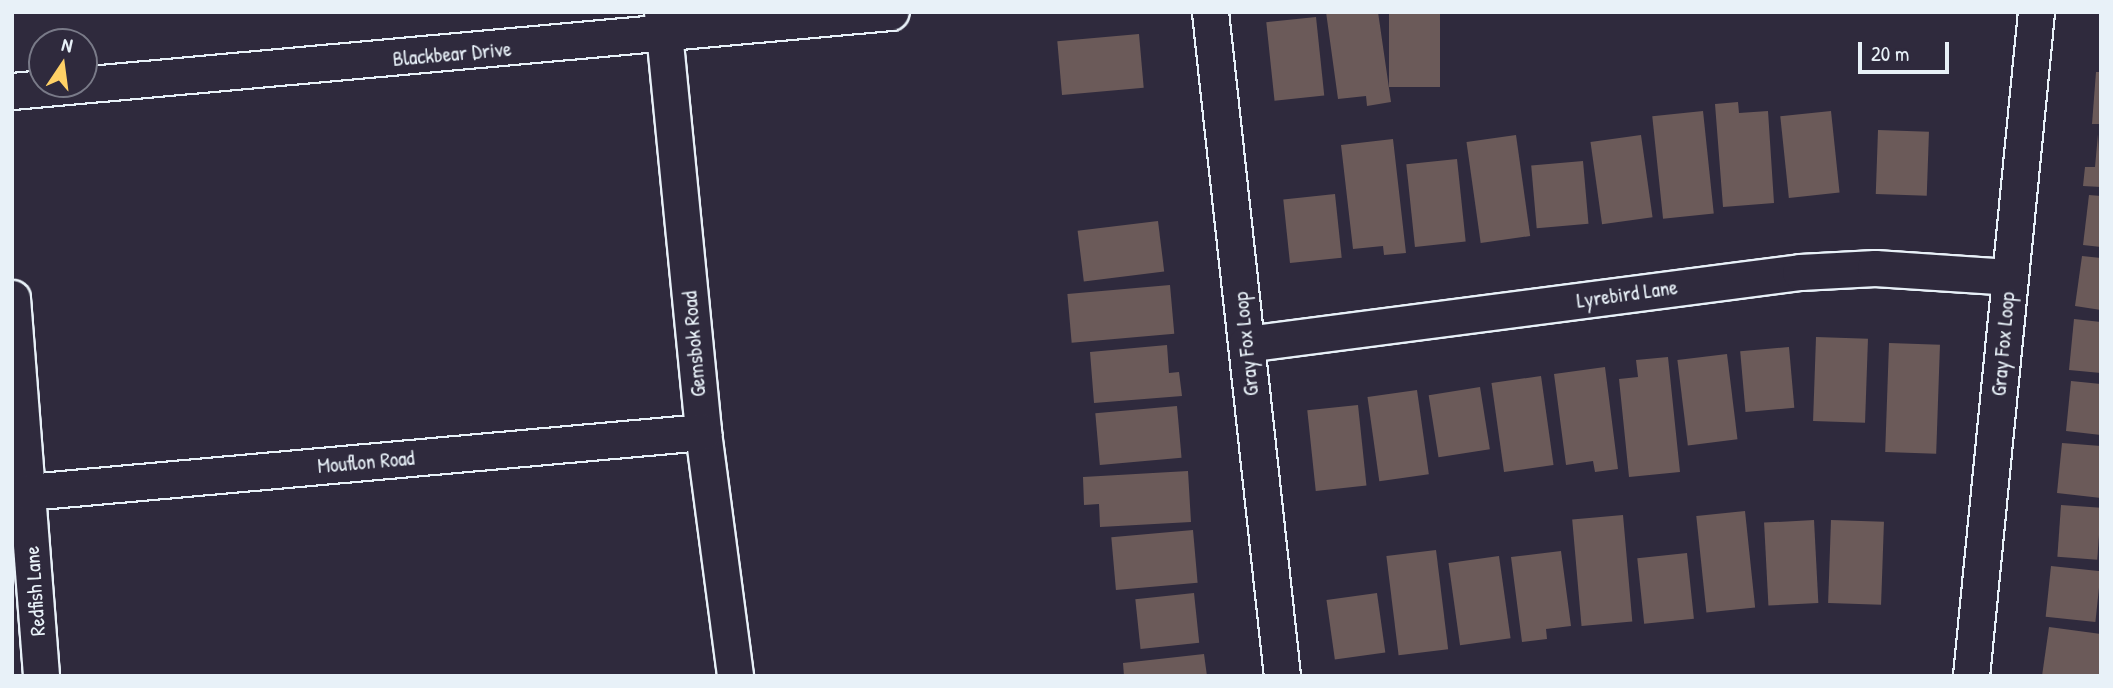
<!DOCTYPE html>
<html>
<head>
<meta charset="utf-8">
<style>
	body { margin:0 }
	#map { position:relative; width:2113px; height:688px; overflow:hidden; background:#2f2a3d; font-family:"Patrick Hand",sans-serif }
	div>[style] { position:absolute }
	.building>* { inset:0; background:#6b5a59; transform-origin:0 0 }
	.roads { filter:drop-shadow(2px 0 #e8f1f8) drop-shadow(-2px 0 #e8f1f8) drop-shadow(0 2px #e8f1f8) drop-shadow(0 -2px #e8f1f8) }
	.minor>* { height:35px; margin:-17.5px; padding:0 17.5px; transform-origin:17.5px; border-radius:17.5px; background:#2f2a3d }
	span { translate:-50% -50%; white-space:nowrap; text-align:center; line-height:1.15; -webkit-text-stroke:5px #2f2a3d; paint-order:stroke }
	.street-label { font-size:21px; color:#e8f1f8 }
	.frame { position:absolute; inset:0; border:14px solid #e8f1f8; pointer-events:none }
	.north { position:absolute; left:28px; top:28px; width:70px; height:70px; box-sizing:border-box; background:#2f2a3d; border:2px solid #797a88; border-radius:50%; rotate:13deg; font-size:19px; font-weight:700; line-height:28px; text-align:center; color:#e8f1f8 }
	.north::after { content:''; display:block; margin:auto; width:24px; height:32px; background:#ffd166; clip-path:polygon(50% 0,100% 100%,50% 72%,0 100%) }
	.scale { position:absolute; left:1858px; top:42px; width:91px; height:32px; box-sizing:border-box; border:4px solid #e8f1f8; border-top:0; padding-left:9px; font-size:21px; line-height:24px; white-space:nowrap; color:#e8f1f8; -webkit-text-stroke:5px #2f2a3d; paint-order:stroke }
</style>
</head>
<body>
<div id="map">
	<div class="building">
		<div style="clip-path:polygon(1326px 12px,1378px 12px,1391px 102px,1367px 106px,1366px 96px,1338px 99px)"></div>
		<div style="left:1389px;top:12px;width:51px;height:75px"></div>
		<div style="left:1316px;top:17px;width:79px;height:50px;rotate:84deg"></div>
		<div style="left:1139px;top:34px;width:54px;height:82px;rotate:85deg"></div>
		<div style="clip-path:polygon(2096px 72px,2101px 72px,2101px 124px,2092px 124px)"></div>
		<div style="clip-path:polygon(1738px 102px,1739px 113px,1768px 111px,1774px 203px,1723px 207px,1715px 104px)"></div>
		<div style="left:1703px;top:111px;width:103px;height:51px;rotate:84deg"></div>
		<div style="left:1831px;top:111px;width:82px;height:51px;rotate:84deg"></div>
		<div style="left:1878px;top:130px;width:51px;height:64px;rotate:2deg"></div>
		<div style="clip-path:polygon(2098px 134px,2101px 187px,2083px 186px,2085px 167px,2095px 167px)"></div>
		<div style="left:1516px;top:135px;width:102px;height:50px;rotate:82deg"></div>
		<div style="left:1641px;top:135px;width:83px;height:51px;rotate:82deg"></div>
		<div style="clip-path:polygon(1393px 139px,1406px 253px,1384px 255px,1383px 246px,1353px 249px,1341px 145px)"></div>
		<div style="left:1457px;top:159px;width:83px;height:51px;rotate:84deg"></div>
		<div style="left:1583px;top:161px;width:63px;height:52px;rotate:85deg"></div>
		<div style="left:1335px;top:194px;width:64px;height:52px;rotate:84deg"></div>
		<div style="clip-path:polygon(2089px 195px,2101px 196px,2101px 247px,2083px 245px)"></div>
		<div style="left:1158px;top:221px;width:51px;height:81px;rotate:83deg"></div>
		<div style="clip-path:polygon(2082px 256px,2101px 258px,2101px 310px,2075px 306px)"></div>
		<div style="left:1170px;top:285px;width:49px;height:103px;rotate:85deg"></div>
		<div style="clip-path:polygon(2074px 319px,2101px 322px,2101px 373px,2069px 370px)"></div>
		<div style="left:1816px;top:337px;width:52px;height:84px;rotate:2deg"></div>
		<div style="left:1889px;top:343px;width:51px;height:109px;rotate:2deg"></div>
		<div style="clip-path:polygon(1167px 345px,1169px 373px,1179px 372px,1182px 396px,1094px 403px,1090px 352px)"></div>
		<div style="left:1789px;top:347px;width:61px;height:49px;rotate:85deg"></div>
		<div style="left:1727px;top:354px;width:86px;height:50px;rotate:83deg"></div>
		<div style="clip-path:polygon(1668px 357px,1680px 472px,1629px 477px,1619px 379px,1638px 377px,1636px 360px)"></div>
		<div style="clip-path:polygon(1605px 367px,1618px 469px,1595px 472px,1593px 461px,1566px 465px,1554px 374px)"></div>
		<div style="left:1541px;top:376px;width:90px;height:50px;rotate:82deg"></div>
		<div style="clip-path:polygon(2071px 381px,2101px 384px,2101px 435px,2066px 431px)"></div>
		<div style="left:1480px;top:387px;width:63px;height:52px;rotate:81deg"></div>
		<div style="left:1417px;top:390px;width:85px;height:50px;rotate:82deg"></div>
		<div style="left:1358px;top:405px;width:81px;height:51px;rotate:84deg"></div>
		<div style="left:1177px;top:406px;width:52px;height:82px;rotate:85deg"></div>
		<div style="clip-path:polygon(2062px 443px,2101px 446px,2101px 498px,2057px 493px)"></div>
		<div style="clip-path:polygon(1188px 471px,1191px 522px,1100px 527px,1099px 504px,1084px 505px,1083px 477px)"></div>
		<div style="left:2061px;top:505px;width:40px;height:52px;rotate:4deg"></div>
		<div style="left:1745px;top:511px;width:97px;height:49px;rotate:84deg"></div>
		<div style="left:1623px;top:515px;width:107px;height:51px;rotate:85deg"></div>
		<div style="left:1814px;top:520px;width:83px;height:50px;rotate:87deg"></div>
		<div style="left:1831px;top:520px;width:53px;height:83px;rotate:2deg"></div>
		<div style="left:1193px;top:530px;width:53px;height:82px;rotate:85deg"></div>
		<div style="left:1436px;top:550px;width:100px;height:50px;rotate:83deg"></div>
		<div style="clip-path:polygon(1561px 551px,1571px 626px,1546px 629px,1547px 639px,1522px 642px,1511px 557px)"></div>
		<div style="left:1687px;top:553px;width:66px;height:50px;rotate:84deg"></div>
		<div style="left:1499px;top:556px;width:83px;height:51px;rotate:82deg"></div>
		<div style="left:2051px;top:566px;width:50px;height:51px;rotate:6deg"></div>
		<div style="left:1194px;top:593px;width:50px;height:59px;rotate:84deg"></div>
		<div style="left:1377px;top:593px;width:60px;height:51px;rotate:82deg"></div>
		<div style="clip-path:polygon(2049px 627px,2101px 634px,2101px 676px,2042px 676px)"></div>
		<div style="clip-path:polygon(1204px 654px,1207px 676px,1124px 676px,1123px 663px)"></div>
	</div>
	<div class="roads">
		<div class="minor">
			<div style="left:662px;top:12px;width:422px;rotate:84.4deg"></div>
			<div style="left:703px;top:432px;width:246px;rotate:82.5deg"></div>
			<div style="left:1210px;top:12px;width:668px;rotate:83.81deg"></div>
			<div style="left:12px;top:91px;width:882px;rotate:-5.14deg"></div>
			<div style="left:12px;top:298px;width:379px;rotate:85.6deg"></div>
			<div style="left:1246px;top:344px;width:559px;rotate:-7.4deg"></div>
			<div style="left:1800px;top:272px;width:75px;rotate:-3.1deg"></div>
			<div style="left:1875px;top:268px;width:134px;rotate:3.8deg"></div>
			<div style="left:28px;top:492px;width:678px;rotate:-5.08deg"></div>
			<div style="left:1971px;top:676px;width:667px;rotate:-84.41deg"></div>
		</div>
	</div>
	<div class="street-label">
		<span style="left:452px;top:54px;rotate:-5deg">Blackbear Drive</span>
		<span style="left:1627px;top:294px;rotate:-8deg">Lyrebird Lane</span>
		<span style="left:694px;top:344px;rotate:-95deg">Gemsbok Road</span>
		<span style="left:1246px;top:344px;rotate:-96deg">Gray Fox Loop</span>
		<span style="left:2003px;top:344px;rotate:-85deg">Gray Fox Loop</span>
		<span style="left:366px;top:462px;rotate:-5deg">Mouflon Road</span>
		<span style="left:35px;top:591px;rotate:-94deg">Redfish Lane</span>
	</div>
	<div class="frame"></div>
	<div class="north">N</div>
	<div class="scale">20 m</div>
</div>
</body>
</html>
